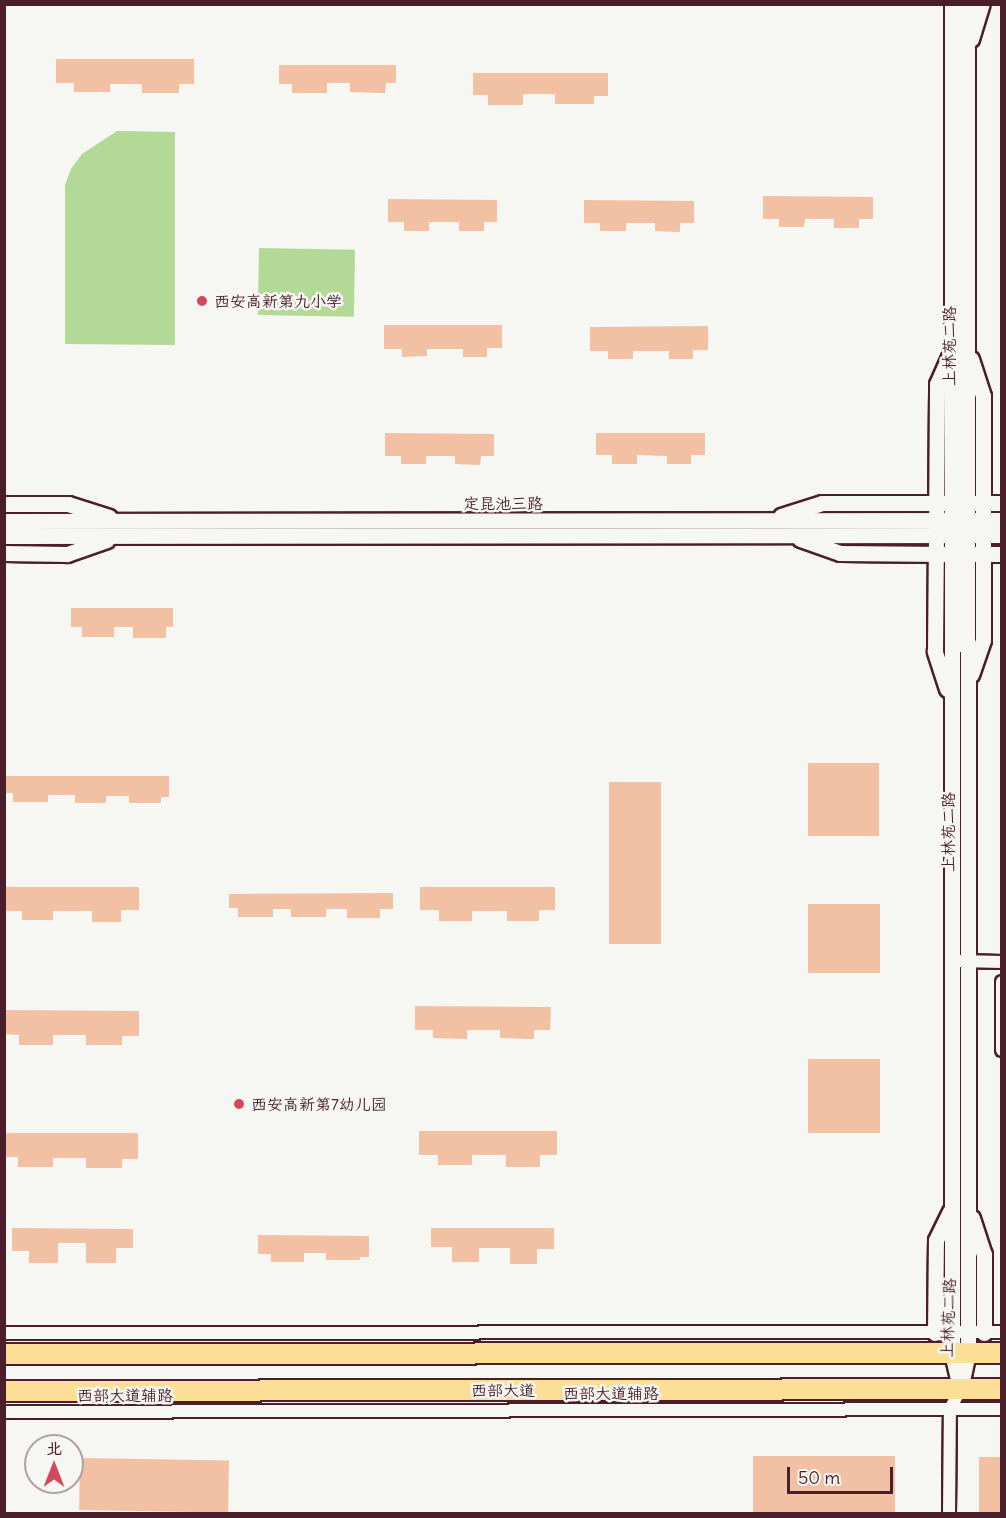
<!DOCTYPE html>
<html>
<head>
<meta charset="utf-8">
<style>
	body { margin:0 }
	#map { position:relative; width:1006px; height:1518px; overflow:hidden; background:#f6f6f2; font-family:Delius,"LXGW WenKai TC",sans-serif }
	div>[style] { position:absolute }
	.green>* { inset:0; background:#b2d995; transform-origin:0 0 }
	.building>* { inset:0; background:#f2c0a2; transform-origin:0 0 }
	.roads { filter:drop-shadow(2px 0 #4a1f2b) drop-shadow(-2px 0 #4a1f2b) drop-shadow(0 2px #4a1f2b) drop-shadow(0 -2px #4a1f2b) }
	.minor>* { height:12px; margin:-6px; padding:0 6px; transform-origin:6px; border-radius:6px; background:#f6f6f2 }
	.tertiary>* { height:15px; margin:-7.5px; padding:0 7.5px; transform-origin:7.5px; border-radius:7.5px; background:#f6f6f2 }
	.primary>* { height:20px; margin:-10px; padding:0 10px; transform-origin:10px; border-radius:10px; background:#fcde96 }
	.dots>* { width:16px; height:16px; translate:-50% -50%; box-sizing:border-box; border:3px solid #f6f6f2; border-radius:50% }
	span { translate:-50% -50%; white-space:nowrap; text-align:center; line-height:1.15; -webkit-text-stroke:5px #f6f6f2; paint-order:stroke }
	.poi-label { font-size:16px; color:#4a1f2b }
	.left { translate:0 -50%; text-align:left }
	.street-label { font-size:16px; color:#4a1f2b }
	.frame { position:absolute; inset:0; border:6px solid #4a1f2b; pointer-events:none }
	.north { position:absolute; left:24px; top:1434px; width:60px; height:60px; box-sizing:border-box; background:#f6f6f2; border:2px solid #b1a0a2; border-radius:50%; rotate:0deg; font-size:16px; font-weight:700; line-height:24px; text-align:center; color:#4a1f2b }
	.north::after { content:''; display:block; margin:auto; width:21px; height:27px; background:#d1495b; clip-path:polygon(50% 0,100% 100%,50% 72%,0 100%) }
	.scale { position:absolute; left:787px; top:1467px; width:106px; height:27px; box-sizing:border-box; border:3px solid #4a1f2b; border-top:0; padding-left:8px; font-size:18px; line-height:21px; white-space:nowrap; color:#4a1f2b; -webkit-text-stroke:4px #f6f6f2; paint-order:stroke }
</style>
</head>
<body>
<div id="map">
	<div class="green">
		<div style="clip-path:polygon(117px 131px,175px 132px,175px 345px,65px 344px,65px 185px,71px 169px,82px 154px)"></div>
		<div style="left:259px;top:248px;width:96px;height:67px;rotate:1deg"></div>
	</div>
	<div class="building">
		<div style="clip-path:polygon(56px 59px,194px 59px,194px 84px,179px 84px,179px 93px,142px 93px,142px 84px,110px 84px,110px 92px,74px 92px,74px 83px,56px 83px)"></div>
		<div style="clip-path:polygon(279px 65px,396px 65px,396px 83px,386px 83px,385px 93px,350px 92px,350px 83px,327px 83px,327px 93px,292px 93px,292px 84px,279px 84px)"></div>
		<div style="clip-path:polygon(473px 73px,608px 73px,608px 96px,594px 96px,594px 104px,555px 104px,555px 94px,523px 94px,523px 105px,488px 105px,488px 95px,473px 95px)"></div>
		<div style="clip-path:polygon(763px 196px,873px 197px,873px 219px,859px 219px,859px 228px,834px 228px,834px 219px,805px 219px,804px 227px,779px 227px,779px 219px,763px 219px)"></div>
		<div style="clip-path:polygon(388px 199px,497px 200px,497px 222px,484px 222px,484px 231px,459px 231px,459px 222px,429px 222px,429px 231px,404px 231px,404px 222px,388px 222px)"></div>
		<div style="clip-path:polygon(584px 200px,694px 201px,694px 223px,680px 223px,680px 232px,655px 231px,655px 223px,626px 223px,626px 231px,600px 231px,600px 223px,584px 223px)"></div>
		<div style="clip-path:polygon(384px 325px,502px 325px,502px 348px,487px 348px,487px 357px,463px 357px,463px 349px,427px 349px,427px 356px,402px 357px,402px 349px,384px 349px)"></div>
		<div style="clip-path:polygon(708px 326px,708px 350px,693px 350px,693px 359px,669px 359px,669px 351px,633px 351px,633px 359px,608px 359px,608px 351px,590px 351px,590px 327px)"></div>
		<div style="clip-path:polygon(385px 433px,494px 434px,494px 456px,481px 456px,480px 465px,455px 464px,455px 456px,426px 456px,426px 464px,401px 464px,401px 456px,385px 456px)"></div>
		<div style="clip-path:polygon(596px 433px,705px 433px,705px 455px,691px 455px,691px 464px,667px 464px,667px 456px,637px 455px,637px 464px,612px 464px,612px 455px,596px 455px)"></div>
		<div style="clip-path:polygon(71px 608px,173px 608px,173px 627px,166px 627px,166px 638px,133px 638px,133px 627px,114px 627px,114px 637px,82px 637px,82px 627px,71px 627px)"></div>
		<div style="left:808px;top:763px;width:71px;height:73px"></div>
		<div style="clip-path:polygon(4px 776px,169px 776px,169px 797px,161px 797px,161px 803px,129px 803px,129px 796px,106px 796px,106px 803px,75px 803px,75px 795px,48px 795px,48px 802px,13px 802px,13px 793px,4px 793px)"></div>
		<div style="left:609px;top:782px;width:52px;height:162px"></div>
		<div style="clip-path:polygon(4px 887px,139px 887px,139px 910px,121px 910px,121px 922px,92px 922px,92px 911px,53px 911px,53px 920px,22px 920px,22px 911px,4px 911px)"></div>
		<div style="clip-path:polygon(420px 887px,555px 887px,555px 910px,539px 910px,539px 921px,507px 921px,507px 911px,472px 911px,472px 921px,439px 921px,439px 910px,420px 910px)"></div>
		<div style="clip-path:polygon(393px 893px,393px 909px,380px 909px,380px 918px,347px 918px,347px 909px,326px 909px,326px 917px,291px 917px,291px 909px,273px 909px,273px 917px,238px 917px,238px 908px,229px 908px,229px 894px)"></div>
		<div style="left:808px;top:904px;width:72px;height:69px"></div>
		<div style="clip-path:polygon(415px 1006px,551px 1007px,550px 1030px,534px 1030px,534px 1039px,500px 1038px,500px 1030px,467px 1030px,467px 1039px,433px 1038px,433px 1030px,415px 1030px)"></div>
		<div style="clip-path:polygon(4px 1010px,139px 1011px,139px 1036px,122px 1036px,122px 1045px,86px 1045px,86px 1035px,53px 1035px,53px 1045px,19px 1045px,19px 1035px,4px 1034px)"></div>
		<div style="left:808px;top:1059px;width:72px;height:74px"></div>
		<div style="clip-path:polygon(419px 1131px,557px 1131px,557px 1155px,540px 1155px,540px 1167px,506px 1167px,506px 1155px,472px 1155px,472px 1165px,438px 1165px,438px 1155px,419px 1155px)"></div>
		<div style="clip-path:polygon(4px 1133px,138px 1133px,138px 1159px,122px 1159px,122px 1168px,86px 1168px,86px 1158px,53px 1158px,53px 1167px,18px 1167px,18px 1157px,4px 1157px)"></div>
		<div style="clip-path:polygon(12px 1228px,133px 1229px,133px 1248px,116px 1248px,116px 1263px,86px 1263px,86px 1243px,58px 1243px,58px 1263px,29px 1263px,29px 1251px,12px 1251px)"></div>
		<div style="clip-path:polygon(431px 1228px,554px 1228px,554px 1249px,537px 1249px,537px 1264px,510px 1264px,510px 1248px,479px 1248px,479px 1262px,452px 1262px,452px 1247px,431px 1247px)"></div>
		<div style="clip-path:polygon(258px 1235px,369px 1236px,369px 1257px,360px 1257px,360px 1260px,326px 1260px,326px 1253px,304px 1253px,304px 1262px,271px 1262px,271px 1254px,258px 1254px)"></div>
		<div style="left:753px;top:1456px;width:142px;height:58px"></div>
		<div style="left:979px;top:1457px;width:23px;height:57px"></div>
		<div style="left:80px;top:1458px;width:149px;height:52px;rotate:1deg"></div>
	</div>
	<div class="roads">
		<div class="minor">
			<div style="left:959px;top:961px;width:43px;rotate:1.3deg"></div>
			<div style="left:1002px;top:982px;width:68px;rotate:90deg"></div>
			<div style="left:4px;top:1333px;width:998px;rotate:-0.06deg"></div>
			<div style="left:4px;top:1412px;width:998px;rotate:-0.17deg"></div>
			<div style="left:949px;top:1514px;width:105px;rotate:-89.5deg"></div>
			<div style="left:950px;top:1409px;width:21px;rotate:-62deg"></div>
		</div>
		<div class="tertiary">
			<div style="left:952px;top:4px;width:1349px;rotate:90deg"></div>
			<div style="left:952px;top:1353px;width:32px;rotate:77deg"></div>
			<div style="left:971px;top:39px;width:37px;rotate:-73deg"></div>
			<div style="left:971px;top:359px;width:39px;rotate:72deg"></div>
			<div style="left:983px;top:396px;width:244px;rotate:90deg"></div>
			<div style="left:983px;top:640px;width:36px;rotate:109deg"></div>
			<div style="left:974px;top:503px;width:28px"></div>
			<div style="left:4px;top:504px;width:64px"></div>
			<div style="left:68px;top:504px;width:43px;rotate:17.6deg"></div>
			<div style="left:781px;top:516px;width:43px;rotate:-17.6deg"></div>
			<div style="left:822px;top:503px;width:123px"></div>
			<div style="left:4px;top:521px;width:998px;rotate:-0.06deg"></div>
			<div style="left:4px;top:536px;width:998px;rotate:-0.06deg"></div>
			<div style="left:800px;top:539px;width:42px;rotate:19.3deg"></div>
			<div style="left:840px;top:553px;width:105px;rotate:0.5deg"></div>
			<div style="left:4px;top:553px;width:63px;rotate:0.9deg"></div>
			<div style="left:67px;top:554px;width:42px;rotate:-19.3deg"></div>
			<div style="left:975px;top:554px;width:27px"></div>
			<div style="left:947px;top:689px;width:40px;rotate:-108deg"></div>
			<div style="left:935px;top:651px;width:116px;rotate:-89.5deg"></div>
			<div style="left:936px;top:535px;width:151px;rotate:-89.6deg"></div>
			<div style="left:937px;top:384px;width:30px;rotate:-66deg"></div>
			<div style="left:972px;top:1218px;width:38px;rotate:72deg"></div>
			<div style="left:984px;top:1254px;width:79px;rotate:90deg"></div>
			<div style="left:935px;top:1333px;width:93px;rotate:-89.4deg"></div>
			<div style="left:936px;top:1240px;width:32px;rotate:-64deg"></div>
			<div style="left:960px;top:1390px;width:38px;rotate:-78deg"></div>
			<div style="left:968px;top:1353px;width:1349px;rotate:-90.04deg"></div>
		</div>
		<div class="primary">
			<div style="left:4px;top:1354px;width:998px;rotate:-0.06deg"></div>
			<div style="left:4px;top:1391px;width:998px;rotate:-0.11deg"></div>
		</div>
	</div>
	<div class="dots">
		<div style="left:202px;top:301px;background:#d1495b"></div>
		<div style="left:239px;top:1104px;background:#d1495b"></div>
	</div>
	<div class="poi-label">
		<span class="left" style="left:214px;top:301px">西安高新第九小学</span>
		<span class="left" style="left:251px;top:1104px">西安高新第7幼儿园</span>
	</div>
	<div class="street-label">
		<span style="left:949px;top:346px;rotate:-90deg">上林苑二路</span>
		<span style="left:503px;top:503px">定昆池三路</span>
		<span style="left:948px;top:832px;rotate:-90deg">上林苑二路</span>
		<span style="left:948px;top:1318px;rotate:-88deg">上林苑二路</span>
		<span style="left:503px;top:1390px">西部大道</span>
		<span style="left:611px;top:1393px">西部大道辅路</span>
		<span style="left:125px;top:1395px">西部大道辅路</span>
	</div>
	<div class="frame"></div>
	<div class="north">北</div>
	<div class="scale">50 m</div>
</div>
</body>
</html>
